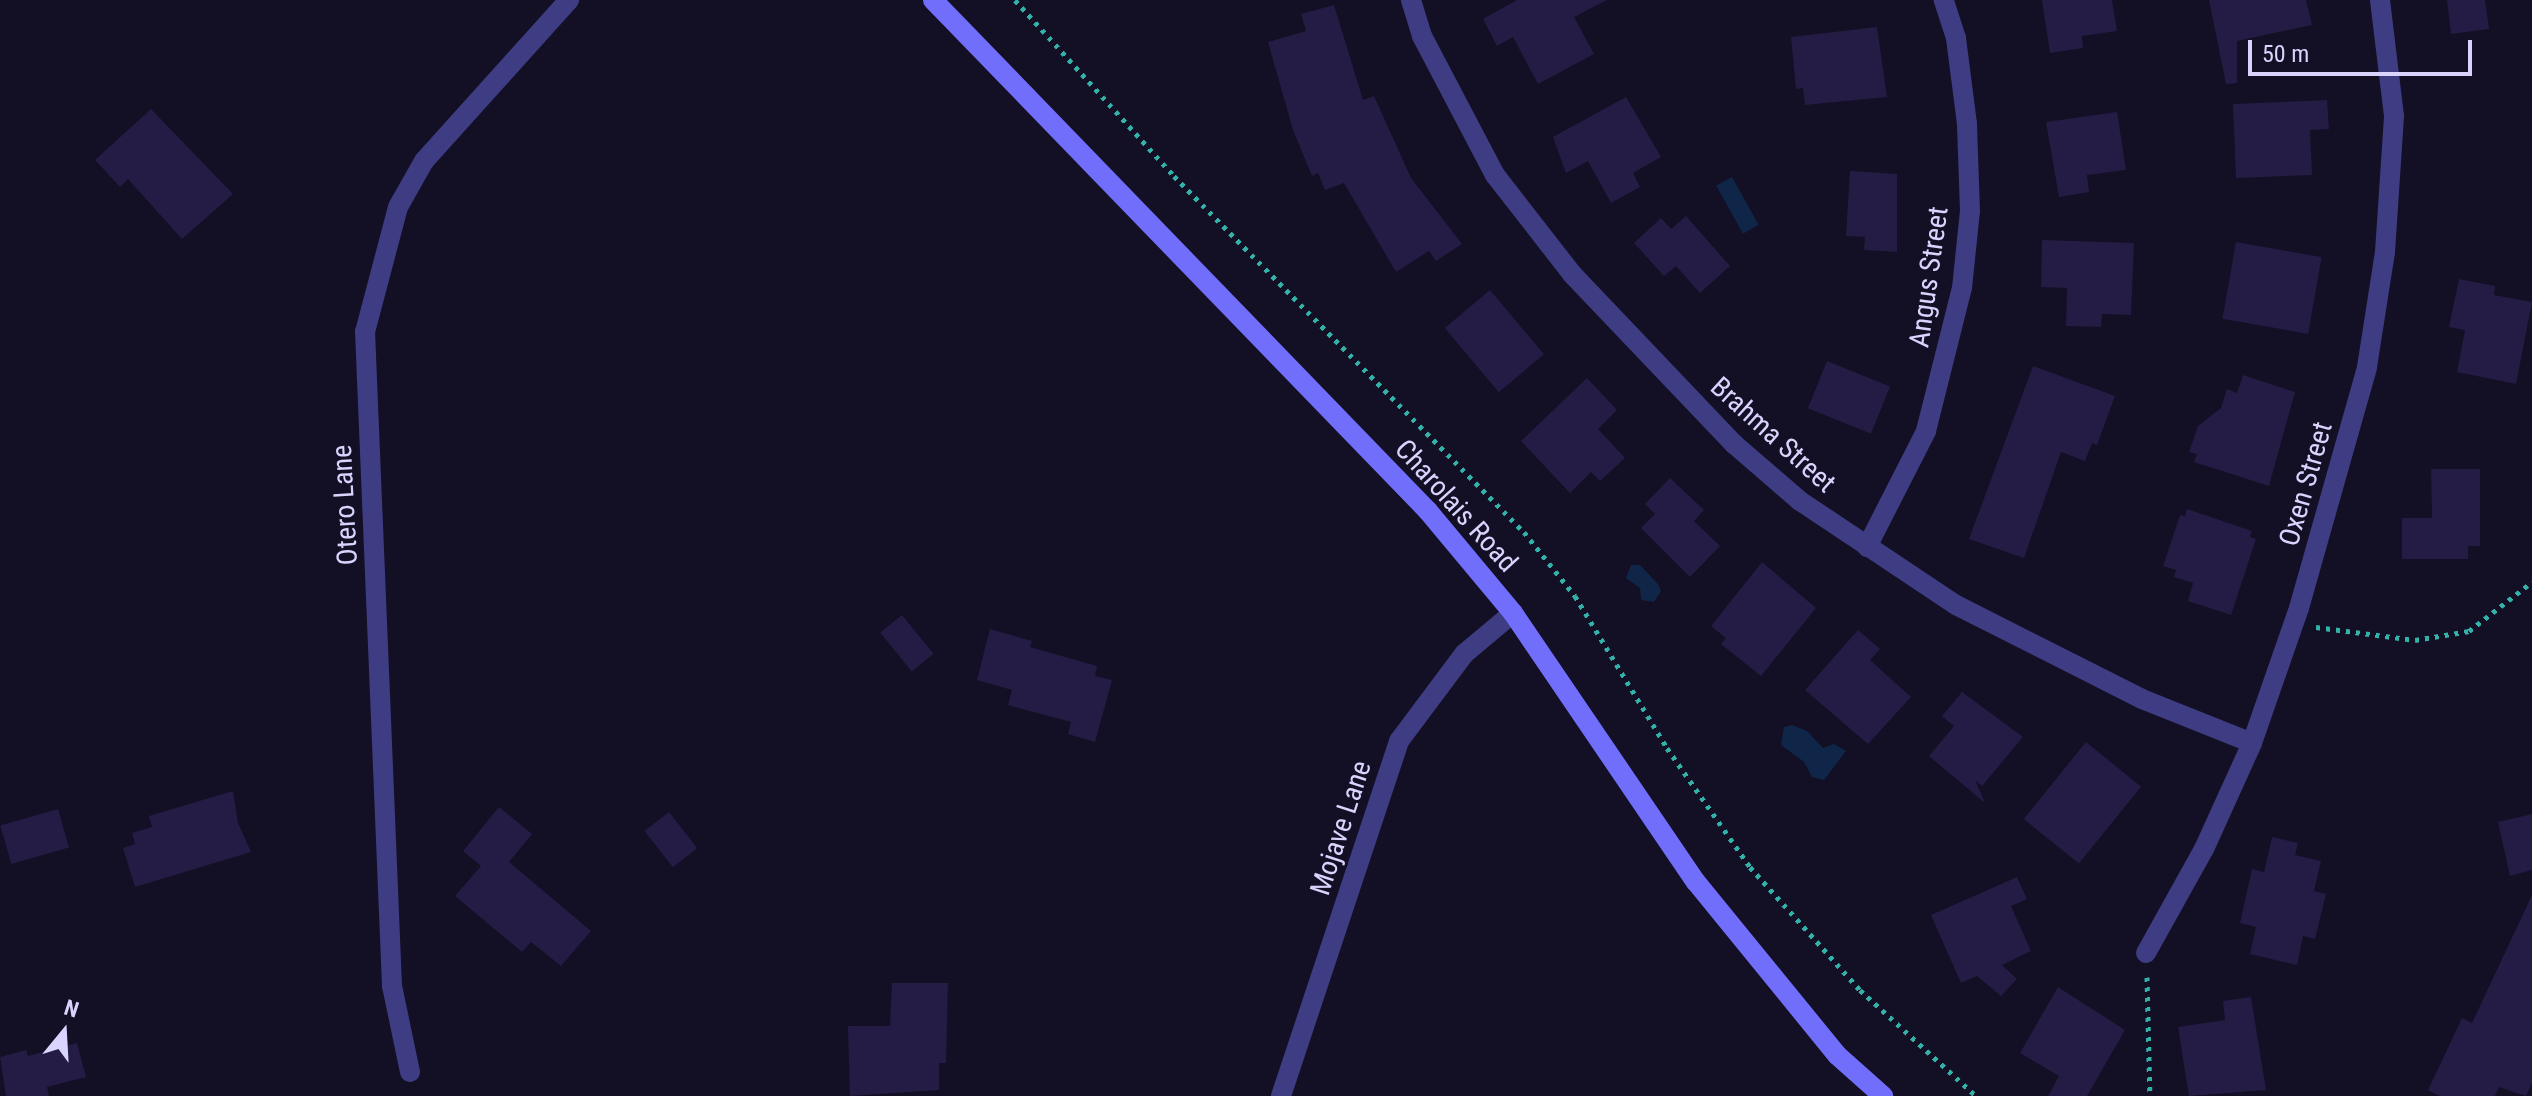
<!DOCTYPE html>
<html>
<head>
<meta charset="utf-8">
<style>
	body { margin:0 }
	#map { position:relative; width:2532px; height:1096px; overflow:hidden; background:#130f24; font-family:"Roboto Condensed",sans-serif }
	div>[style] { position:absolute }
	.water>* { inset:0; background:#0f2648; transform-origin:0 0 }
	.building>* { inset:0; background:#241c44; transform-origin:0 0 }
	.path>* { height:5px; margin-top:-2.5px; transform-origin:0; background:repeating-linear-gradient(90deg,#33b2a9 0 4px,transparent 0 10px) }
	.street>* { height:20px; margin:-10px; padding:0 10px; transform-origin:10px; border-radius:10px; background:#3e3c82 }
	.secondary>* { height:20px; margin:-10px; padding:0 10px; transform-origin:10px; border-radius:10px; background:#706efa }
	span { translate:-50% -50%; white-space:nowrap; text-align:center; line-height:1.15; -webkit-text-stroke:6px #130f24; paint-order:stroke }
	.street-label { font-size:28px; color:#d8d4fe }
	.north { position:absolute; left:24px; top:992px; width:80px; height:80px; -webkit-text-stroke:6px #130f24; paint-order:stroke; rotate:18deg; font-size:22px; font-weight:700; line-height:32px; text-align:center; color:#d8d4fe }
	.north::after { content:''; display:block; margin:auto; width:28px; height:36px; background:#d8d4fe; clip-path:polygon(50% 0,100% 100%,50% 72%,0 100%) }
	.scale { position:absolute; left:2248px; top:40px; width:224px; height:36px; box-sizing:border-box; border:4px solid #d8d4fe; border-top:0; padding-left:10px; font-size:24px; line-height:28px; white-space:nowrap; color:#d8d4fe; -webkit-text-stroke:6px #130f24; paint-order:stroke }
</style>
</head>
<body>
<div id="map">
	<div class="water">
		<div style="left:1732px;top:177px;width:55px;height:18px;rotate:61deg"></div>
		<div style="clip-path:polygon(1631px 565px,1640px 565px,1658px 584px,1661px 591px,1654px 602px,1641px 600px,1640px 588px,1626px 578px)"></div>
		<div style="clip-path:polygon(1792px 725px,1807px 731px,1823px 748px,1834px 744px,1846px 751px,1824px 780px,1812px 777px,1804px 762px,1781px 745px,1784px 727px)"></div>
	</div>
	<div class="building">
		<div style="clip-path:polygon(1517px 0,1607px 0,1574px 17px,1594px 54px,1538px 84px,1513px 37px,1497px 46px,1483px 19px)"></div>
		<div style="clip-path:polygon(2042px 0,2112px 0,2117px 31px,2082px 36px,2083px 48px,2050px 53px)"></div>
		<div style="clip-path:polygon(2209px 0,2306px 0,2312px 25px,2237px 41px,2237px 83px,2226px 84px)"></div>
		<div style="clip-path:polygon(2447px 0,2485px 0,2489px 29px,2451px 34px)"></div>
		<div style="clip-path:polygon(1334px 5px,1363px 100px,1374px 96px,1411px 178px,1462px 244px,1436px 261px,1429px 251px,1396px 272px,1344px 183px,1325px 190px,1318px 173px,1312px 176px,1293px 130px,1268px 42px,1306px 31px,1301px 14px)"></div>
		<div style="clip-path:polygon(1877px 27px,1887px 97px,1805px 105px,1803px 88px,1796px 89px,1791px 37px)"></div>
		<div style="clip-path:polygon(1626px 97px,1661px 157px,1633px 173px,1640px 187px,1611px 203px,1588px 161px,1566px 173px,1553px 137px)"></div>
		<div style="clip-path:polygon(2327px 100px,2329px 129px,2310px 130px,2312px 175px,2236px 178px,2233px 104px)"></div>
		<div style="clip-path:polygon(151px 109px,233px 194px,182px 239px,128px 179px,120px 187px,95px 160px)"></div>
		<div style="clip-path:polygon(2117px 112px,2126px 170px,2087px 175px,2089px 192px,2059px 197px,2046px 122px)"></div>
		<div style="clip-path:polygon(1850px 171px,1897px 174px,1897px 252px,1864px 250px,1865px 237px,1846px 236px)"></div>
		<div style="clip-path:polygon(1686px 216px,1730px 266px,1700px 293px,1676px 266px,1664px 276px,1634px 243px,1661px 218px,1671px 229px)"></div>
		<div style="clip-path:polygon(2042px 240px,2134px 243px,2131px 315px,2102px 314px,2101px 327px,2066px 326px,2067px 288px,2041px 287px)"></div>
		<div style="left:2236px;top:242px;width:87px;height:78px;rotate:10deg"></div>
		<div style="clip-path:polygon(2459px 279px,2495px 286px,2494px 295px,2532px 302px,2516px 384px,2457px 372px,2465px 330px,2449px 327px)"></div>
		<div style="left:1490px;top:290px;width:84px;height:59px;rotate:50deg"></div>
		<div style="left:1827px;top:361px;width:68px;height:51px;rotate:22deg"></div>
		<div style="clip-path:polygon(2033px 366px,2115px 396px,2097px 445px,2092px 443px,2085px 461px,2061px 452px,2024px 558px,1969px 539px)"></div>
		<div style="clip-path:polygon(2243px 375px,2295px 392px,2269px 486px,2194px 462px,2197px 454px,2189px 452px,2198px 426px,2221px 408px,2227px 389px,2237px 393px)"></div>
		<div style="clip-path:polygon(1587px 378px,1617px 410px,1598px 429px,1625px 458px,1600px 481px,1591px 472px,1570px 493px,1521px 441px)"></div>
		<div style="clip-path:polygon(2431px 469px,2480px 469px,2480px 546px,2468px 546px,2468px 559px,2402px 559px,2402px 518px,2432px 518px)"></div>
		<div style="clip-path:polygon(1670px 478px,1704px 510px,1694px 521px,1720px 546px,1690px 577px,1641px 528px,1655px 514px,1645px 504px)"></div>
		<div style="clip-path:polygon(2187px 509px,2252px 531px,2250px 537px,2256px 539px,2231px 615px,2188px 601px,2193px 583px,2174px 577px,2176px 570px,2163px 566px,2180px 515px,2185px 516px)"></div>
		<div style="clip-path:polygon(1762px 562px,1816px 608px,1761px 676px,1721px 644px,1726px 638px,1711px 626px)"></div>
		<div style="left:902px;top:615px;width:50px;height:28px;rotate:51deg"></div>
		<div style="clip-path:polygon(990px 629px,1032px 641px,1030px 647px,1097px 666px,1095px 676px,1112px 680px,1095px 742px,1068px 734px,1071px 722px,1008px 705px,1012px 690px,977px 680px)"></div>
		<div style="clip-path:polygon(1858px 630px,1880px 649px,1870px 660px,1911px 697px,1868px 744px,1805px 690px)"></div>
		<div style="clip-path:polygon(1962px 692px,2023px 737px,1982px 786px,1975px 780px,1985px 803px,1929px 756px,1954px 726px,1942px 716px)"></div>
		<div style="left:2086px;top:742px;width:71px;height:99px;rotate:39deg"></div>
		<div style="clip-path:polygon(233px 791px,238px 823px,251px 852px,135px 887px,123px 848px,135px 844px,132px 833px,152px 827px,149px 816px)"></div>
		<div style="clip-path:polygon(499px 807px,532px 834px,509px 862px,591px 931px,561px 966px,531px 942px,522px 952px,455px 896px,481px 866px,463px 851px)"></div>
		<div style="left:58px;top:809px;width:40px;height:60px;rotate:74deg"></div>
		<div style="left:669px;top:812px;width:46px;height:31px;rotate:52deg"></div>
		<div style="clip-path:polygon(2532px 814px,2532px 870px,2510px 876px,2498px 822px)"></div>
		<div style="clip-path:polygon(2272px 837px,2298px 843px,2295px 855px,2321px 861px,2314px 891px,2326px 894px,2315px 939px,2303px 936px,2297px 965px,2250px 954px,2256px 927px,2240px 923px,2252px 869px,2264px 872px)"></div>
		<div style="clip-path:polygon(2017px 877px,2027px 899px,2011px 906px,2031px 951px,2002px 965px,2017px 979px,2001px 996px,1977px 976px,1961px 983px,1931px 915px)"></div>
		<div style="clip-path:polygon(2532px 895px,2532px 1083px,2526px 1096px,2499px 1087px,2495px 1096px,2440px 1096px,2428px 1090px,2462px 1018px,2472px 1023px)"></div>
		<div style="clip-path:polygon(892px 983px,948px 983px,946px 1063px,939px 1063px,939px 1090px,850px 1096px,848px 1026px,890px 1026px)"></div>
		<div style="clip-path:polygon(2058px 987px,2125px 1030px,2087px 1096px,2048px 1096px,2059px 1076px,2020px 1053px)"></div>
		<div style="clip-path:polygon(2251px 997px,2266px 1090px,2189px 1096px,2178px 1027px,2225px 1020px,2223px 1001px)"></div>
		<div style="clip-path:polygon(77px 1043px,86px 1077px,47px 1087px,49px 1096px,6px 1096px,0 1057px,26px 1050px,28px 1056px)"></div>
	</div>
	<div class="path">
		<div style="left:1015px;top:0;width:237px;rotate:47.9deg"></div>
		<div style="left:1174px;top:176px;width:499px;rotate:45.5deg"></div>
		<div style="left:1524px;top:532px;width:82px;rotate:51.4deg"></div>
		<div style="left:1575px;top:596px;width:178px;rotate:58.8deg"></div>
		<div style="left:1667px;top:748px;width:145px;rotate:55.1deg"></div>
		<div style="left:1750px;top:867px;width:165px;rotate:48.2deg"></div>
		<div style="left:1860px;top:990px;width:157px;rotate:42.4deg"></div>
		<div style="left:2316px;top:627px;width:100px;rotate:7.5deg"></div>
		<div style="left:2415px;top:640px;width:55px;rotate:-9.5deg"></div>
		<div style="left:2469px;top:631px;width:80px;rotate:-37.9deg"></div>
		<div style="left:2147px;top:977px;width:119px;rotate:88.6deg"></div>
	</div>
	<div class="street">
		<div style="left:1411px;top:0;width:38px;rotate:73deg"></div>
		<div style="left:1422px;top:36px;width:157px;rotate:62.3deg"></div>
		<div style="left:1495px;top:175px;width:125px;rotate:52.1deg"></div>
		<div style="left:1572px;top:274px;width:235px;rotate:46.4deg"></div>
		<div style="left:1734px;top:444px;width:87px;rotate:40.8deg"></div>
		<div style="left:1800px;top:501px;width:187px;rotate:33.7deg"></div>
		<div style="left:1956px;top:605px;width:208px;rotate:26.8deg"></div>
		<div style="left:2142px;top:699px;width:118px;rotate:21.8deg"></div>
		<div style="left:1867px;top:547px;width:130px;rotate:-63deg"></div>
		<div style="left:1926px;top:431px;width:147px;rotate:-75.9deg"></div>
		<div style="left:1962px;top:288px;width:77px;rotate:-84.1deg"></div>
		<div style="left:1970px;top:211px;width:87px;rotate:-92deg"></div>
		<div style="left:1967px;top:124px;width:87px;rotate:-97.3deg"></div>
		<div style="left:1956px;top:38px;width:40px;rotate:-108deg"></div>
		<div style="left:2146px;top:953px;width:119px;rotate:-60.9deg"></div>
		<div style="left:2204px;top:849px;width:116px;rotate:-65.6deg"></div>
		<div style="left:2252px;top:743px;width:143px;rotate:-70.8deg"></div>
		<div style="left:2299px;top:608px;width:250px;rotate:-74.2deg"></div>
		<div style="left:2367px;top:367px;width:116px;rotate:-81.1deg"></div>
		<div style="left:2385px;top:252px;width:136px;rotate:-86.2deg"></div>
		<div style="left:2394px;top:116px;width:117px;rotate:-96.9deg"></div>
		<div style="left:410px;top:1072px;width:88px;rotate:-101.8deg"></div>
		<div style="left:392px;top:986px;width:655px;rotate:-92.36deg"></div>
		<div style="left:365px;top:332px;width:129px;rotate:-75.2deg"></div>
		<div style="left:398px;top:207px;width:53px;rotate:-60.5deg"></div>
		<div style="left:424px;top:161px;width:217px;rotate:-48deg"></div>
		<div style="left:1281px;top:1096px;width:374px;rotate:-71.6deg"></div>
		<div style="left:1399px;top:741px;width:109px;rotate:-53.2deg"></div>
		<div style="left:1464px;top:654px;width:64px;rotate:-39.9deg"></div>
	</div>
	<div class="secondary">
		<div style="left:933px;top:0;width:711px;rotate:45.91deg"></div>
		<div style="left:1428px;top:511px;width:133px;rotate:50.2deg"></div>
		<div style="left:1513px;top:613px;width:325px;rotate:55.8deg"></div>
		<div style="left:1696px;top:882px;width:223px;rotate:50.8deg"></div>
		<div style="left:1837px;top:1055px;width:62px;rotate:41.7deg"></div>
	</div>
	<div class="street-label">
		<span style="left:1929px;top:277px;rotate:-82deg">Angus Street</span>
		<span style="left:1773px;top:435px;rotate:42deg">Brahma Street</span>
		<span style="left:2306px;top:484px;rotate:-74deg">Oxen Street</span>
		<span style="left:345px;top:505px;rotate:-93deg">Otero Lane</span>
		<span style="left:1456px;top:506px;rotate:48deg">Charolais Road</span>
		<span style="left:1341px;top:828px;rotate:-72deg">Mojave Lane</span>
	</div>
	<div class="north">N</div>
	<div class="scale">50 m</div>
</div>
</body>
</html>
